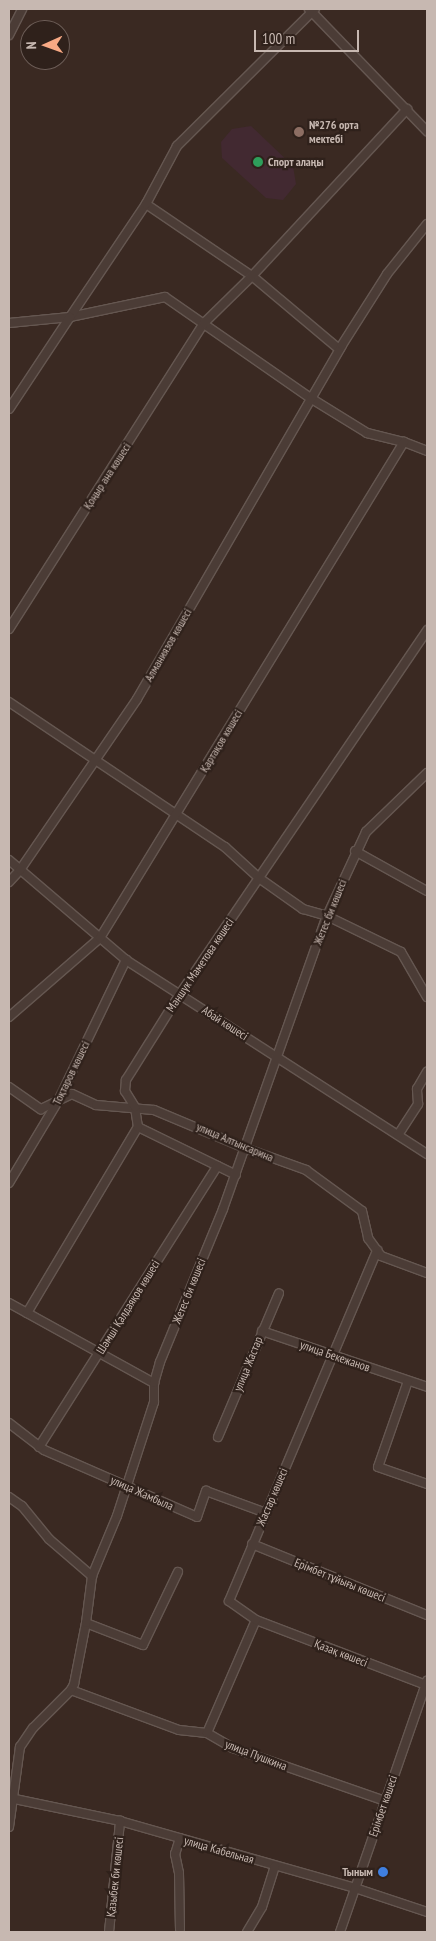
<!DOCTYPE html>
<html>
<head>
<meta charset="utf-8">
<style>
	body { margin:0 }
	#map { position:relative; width:436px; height:1941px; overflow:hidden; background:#3a2922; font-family:"PT Sans Narrow",sans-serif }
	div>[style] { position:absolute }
	.green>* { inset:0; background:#422931 }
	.roads { filter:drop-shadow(1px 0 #655751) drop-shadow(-1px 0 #655751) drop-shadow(0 1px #655751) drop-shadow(0 -1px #655751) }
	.street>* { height:8px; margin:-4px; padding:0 4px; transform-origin:4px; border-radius:4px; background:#4b3c36 }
	.dots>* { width:14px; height:14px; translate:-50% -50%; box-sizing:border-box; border:2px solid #2f211b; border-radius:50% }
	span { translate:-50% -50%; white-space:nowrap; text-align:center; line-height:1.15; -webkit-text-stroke:4.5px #2f211b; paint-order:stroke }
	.poi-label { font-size:12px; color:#c7b8b1; font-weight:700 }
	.left { translate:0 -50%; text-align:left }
	.right { translate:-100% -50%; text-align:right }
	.street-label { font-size:12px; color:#c7b8b1 }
	.frame { position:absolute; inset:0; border:10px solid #c7b8b1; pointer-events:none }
	.north { position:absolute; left:20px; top:20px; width:50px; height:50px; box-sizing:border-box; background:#2f211b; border:1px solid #6c5d57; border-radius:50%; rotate:268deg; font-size:14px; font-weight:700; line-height:20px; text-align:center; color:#c7b8b1 }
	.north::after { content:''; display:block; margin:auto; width:18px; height:22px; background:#f8a984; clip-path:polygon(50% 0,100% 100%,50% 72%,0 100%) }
	.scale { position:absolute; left:254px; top:30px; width:105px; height:22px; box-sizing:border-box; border:2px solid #c7b8b1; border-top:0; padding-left:6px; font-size:15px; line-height:18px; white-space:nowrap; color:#c7b8b1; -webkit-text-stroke:4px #2f211b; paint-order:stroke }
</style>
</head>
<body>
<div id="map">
	<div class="green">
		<div style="clip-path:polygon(251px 126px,293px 166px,296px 184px,283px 200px,266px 198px,222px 158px,221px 142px,232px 129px)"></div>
	</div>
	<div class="roads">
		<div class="street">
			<div style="left:309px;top:9px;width:170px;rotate:46deg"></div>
			<div style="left:9px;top:35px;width:29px;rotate:-63deg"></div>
			<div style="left:146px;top:204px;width:128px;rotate:34.2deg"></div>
			<div style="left:252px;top:276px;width:114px;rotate:40deg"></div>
			<div style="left:70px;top:317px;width:97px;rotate:-11.9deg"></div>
			<div style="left:165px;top:297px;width:179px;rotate:34.8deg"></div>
			<div style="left:312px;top:399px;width:65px;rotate:31.7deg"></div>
			<div style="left:367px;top:433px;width:38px;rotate:14deg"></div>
			<div style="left:404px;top:442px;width:25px;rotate:21deg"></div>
			<div style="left:70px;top:317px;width:136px;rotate:-56.1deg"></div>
			<div style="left:146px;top:204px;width:66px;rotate:-61.9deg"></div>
			<div style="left:177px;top:146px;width:194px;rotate:-44.8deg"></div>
			<div style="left:9px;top:323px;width:61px;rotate:-5.6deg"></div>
			<div style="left:70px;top:317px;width:110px;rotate:123.5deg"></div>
			<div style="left:9px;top:629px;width:363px;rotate:-57.5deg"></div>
			<div style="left:204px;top:323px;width:67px;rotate:-44.4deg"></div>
			<div style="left:252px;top:276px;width:228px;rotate:-47.1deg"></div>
			<div style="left:9px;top:702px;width:260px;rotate:33.9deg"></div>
			<div style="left:225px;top:847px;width:46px;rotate:42.4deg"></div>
			<div style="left:259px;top:878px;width:54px;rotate:35.2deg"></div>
			<div style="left:303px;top:909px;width:25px;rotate:16deg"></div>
			<div style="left:327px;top:916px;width:82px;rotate:25.9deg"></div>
			<div style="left:401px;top:952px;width:52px;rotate:60deg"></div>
			<div style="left:355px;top:851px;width:82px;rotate:29.1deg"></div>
			<div style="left:9px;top:860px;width:154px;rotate:40.5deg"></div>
			<div style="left:126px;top:960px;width:358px;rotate:32.8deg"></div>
			<div style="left:9px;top:882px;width:16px;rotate:-47deg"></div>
			<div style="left:20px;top:870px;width:207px;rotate:-55.6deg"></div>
			<div style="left:137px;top:699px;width:409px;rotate:-59.9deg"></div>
			<div style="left:342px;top:345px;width:84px;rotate:-57.6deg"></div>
			<div style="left:387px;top:274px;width:64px;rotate:-51.3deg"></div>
			<div style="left:9px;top:1017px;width:121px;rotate:-41deg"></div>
			<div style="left:100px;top:938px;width:582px;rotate:-58.5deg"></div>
			<div style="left:9px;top:1087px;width:39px;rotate:35deg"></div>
			<div style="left:41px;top:1109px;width:34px;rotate:-26deg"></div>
			<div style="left:72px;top:1094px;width:26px;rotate:25deg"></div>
			<div style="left:96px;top:1105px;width:58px;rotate:4.9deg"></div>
			<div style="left:154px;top:1110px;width:99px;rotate:22.7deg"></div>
			<div style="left:245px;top:1148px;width:65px;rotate:19.8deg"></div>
			<div style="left:306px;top:1170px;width:69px;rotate:36.2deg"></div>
			<div style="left:362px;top:1211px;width:28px;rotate:77deg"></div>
			<div style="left:368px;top:1238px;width:22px;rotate:54deg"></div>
			<div style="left:381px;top:1256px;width:49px;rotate:20.3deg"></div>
			<div style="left:138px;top:1127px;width:109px;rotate:26.1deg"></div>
			<div style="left:398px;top:1135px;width:37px;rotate:-57deg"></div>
			<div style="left:418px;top:1104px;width:15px;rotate:-94deg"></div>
			<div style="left:417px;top:1089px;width:20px;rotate:-60deg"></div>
			<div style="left:9px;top:1183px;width:96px;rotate:-59.1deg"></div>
			<div style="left:58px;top:1101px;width:157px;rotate:-64.3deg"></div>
			<div style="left:9px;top:1303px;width:166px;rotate:28.9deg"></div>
			<div style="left:27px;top:1313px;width:217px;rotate:-59.2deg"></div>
			<div style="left:138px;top:1127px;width:20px;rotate:-99deg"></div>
			<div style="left:135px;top:1107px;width:19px;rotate:-122deg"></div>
			<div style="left:125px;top:1091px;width:11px;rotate:-85deg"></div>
			<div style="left:126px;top:1080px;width:102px;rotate:-57.9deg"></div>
			<div style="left:180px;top:994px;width:440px;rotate:-55.8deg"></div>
			<div style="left:262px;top:1331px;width:174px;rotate:18.7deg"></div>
			<div style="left:408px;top:1381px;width:91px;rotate:109.2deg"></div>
			<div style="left:378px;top:1467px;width:52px;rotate:19.1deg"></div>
			<div style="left:9px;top:1423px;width:44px;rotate:37.6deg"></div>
			<div style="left:44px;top:1450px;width:167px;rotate:23.6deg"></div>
			<div style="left:197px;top:1517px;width:28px;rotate:-71deg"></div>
			<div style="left:206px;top:1491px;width:64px;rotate:20.1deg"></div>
			<div style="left:218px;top:1437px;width:156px;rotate:-67deg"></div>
			<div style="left:39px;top:1447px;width:333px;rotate:-57.6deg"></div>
			<div style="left:9px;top:1497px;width:16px;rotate:35deg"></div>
			<div style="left:22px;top:1506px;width:43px;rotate:50.7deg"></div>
			<div style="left:49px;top:1539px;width:57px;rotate:40.7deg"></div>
			<div style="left:252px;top:1544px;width:189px;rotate:22.1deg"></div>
			<div style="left:256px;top:1620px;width:182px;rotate:20.9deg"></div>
			<div style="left:86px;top:1623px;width:61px;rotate:21.1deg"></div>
			<div style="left:143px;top:1645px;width:81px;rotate:-64.4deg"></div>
			<div style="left:71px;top:1690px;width:115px;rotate:20.3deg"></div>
			<div style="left:179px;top:1730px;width:28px;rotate:6deg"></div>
			<div style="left:207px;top:1733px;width:30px;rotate:30deg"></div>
			<div style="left:233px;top:1748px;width:161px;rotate:19.2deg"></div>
			<div style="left:207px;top:1733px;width:123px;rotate:-66.6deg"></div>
			<div style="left:256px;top:1620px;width:33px;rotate:-145deg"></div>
			<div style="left:229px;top:1601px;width:381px;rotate:-67.1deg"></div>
			<div style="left:10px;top:1798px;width:112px;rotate:11.8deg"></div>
			<div style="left:120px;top:1821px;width:244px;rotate:15.9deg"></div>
			<div style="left:355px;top:1888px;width:76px;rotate:18.4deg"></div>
			<div style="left:9px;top:1827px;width:81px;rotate:-82.2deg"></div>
			<div style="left:20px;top:1747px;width:23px;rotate:-56deg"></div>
			<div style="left:33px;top:1728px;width:54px;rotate:-45deg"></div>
			<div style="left:71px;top:1690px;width:7px;rotate:-63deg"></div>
			<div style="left:74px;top:1684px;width:62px;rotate:-78.9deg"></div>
			<div style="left:86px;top:1623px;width:47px;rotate:-82.7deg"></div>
			<div style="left:92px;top:1576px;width:65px;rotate:-67.4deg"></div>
			<div style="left:117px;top:1516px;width:120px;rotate:-72deg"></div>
			<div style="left:154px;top:1402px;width:19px;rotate:-90deg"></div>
			<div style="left:154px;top:1383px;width:22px;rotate:-74deg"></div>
			<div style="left:160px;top:1362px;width:165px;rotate:-67.6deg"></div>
			<div style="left:223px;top:1209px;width:311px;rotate:-70.5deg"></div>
			<div style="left:327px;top:916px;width:93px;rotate:-65.1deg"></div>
			<div style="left:366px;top:832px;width:85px;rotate:-44deg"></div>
			<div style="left:180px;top:1838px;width:17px;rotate:107deg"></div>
			<div style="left:175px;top:1854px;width:19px;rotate:78deg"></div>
			<div style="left:179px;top:1873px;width:56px;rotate:89deg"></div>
			<div style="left:109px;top:1932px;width:112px;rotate:-84.3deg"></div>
			<div style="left:247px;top:1932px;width:29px;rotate:-59deg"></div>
			<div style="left:262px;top:1907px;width:43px;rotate:-72.4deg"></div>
			<div style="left:340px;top:1932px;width:266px;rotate:-70.9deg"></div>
		</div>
	</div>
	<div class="dots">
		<div style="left:299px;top:132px;background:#8d6e63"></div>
		<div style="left:258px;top:162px;background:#2e9e5b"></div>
		<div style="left:383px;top:1872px;background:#3f7fe0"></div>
	</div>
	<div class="poi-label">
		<span class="left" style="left:309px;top:132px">№276 орта<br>мектебі</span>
		<span class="left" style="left:268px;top:162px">Спорт алаңы</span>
		<span class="right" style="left:373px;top:1872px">Тыным</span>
	</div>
	<div class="street-label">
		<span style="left:107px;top:476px;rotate:-57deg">Қоңыр ана көшесі</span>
		<span style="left:168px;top:645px;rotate:-60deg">Алманиязов көшесі</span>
		<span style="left:221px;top:741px;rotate:-59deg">Қартақов көшесі</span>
		<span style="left:330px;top:912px;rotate:-68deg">Жетес би көшесі</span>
		<span style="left:200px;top:965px;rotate:-56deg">Мәншүк Маметова көшесі</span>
		<span style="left:225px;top:1023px;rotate:33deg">Абай көшесі</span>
		<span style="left:71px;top:1073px;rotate:-64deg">Тоқтаров көшесі</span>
		<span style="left:235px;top:1142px;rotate:23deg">улица Алтынсарина</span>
		<span style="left:189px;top:1291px;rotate:-68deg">Жетес би көшесі</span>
		<span style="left:128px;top:1307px;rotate:-58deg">Шәмші Қалдаяқов көшесі</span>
		<span style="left:335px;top:1356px;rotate:19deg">улица Бекежанов</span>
		<span style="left:248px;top:1364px;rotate:-68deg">улица Жастар</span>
		<span style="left:142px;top:1493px;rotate:24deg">улица Жамбыла</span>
		<span style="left:272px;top:1497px;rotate:-67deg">Жастар көшесі</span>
		<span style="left:340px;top:1580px;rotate:22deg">Ерімбет тұйығы көшесі</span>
		<span style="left:341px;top:1653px;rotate:21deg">Қазақ көшесі</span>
		<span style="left:256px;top:1755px;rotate:21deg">улица Пушкина</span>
		<span style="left:383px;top:1806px;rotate:-71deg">Ерімбет көшесі</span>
		<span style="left:219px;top:1850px;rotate:16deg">улица Кабельная</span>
		<span style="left:115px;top:1877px;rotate:-84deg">Қазыбек би көшесі</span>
	</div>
	<div class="frame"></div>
	<div class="north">N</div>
	<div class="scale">100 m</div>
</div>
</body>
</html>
